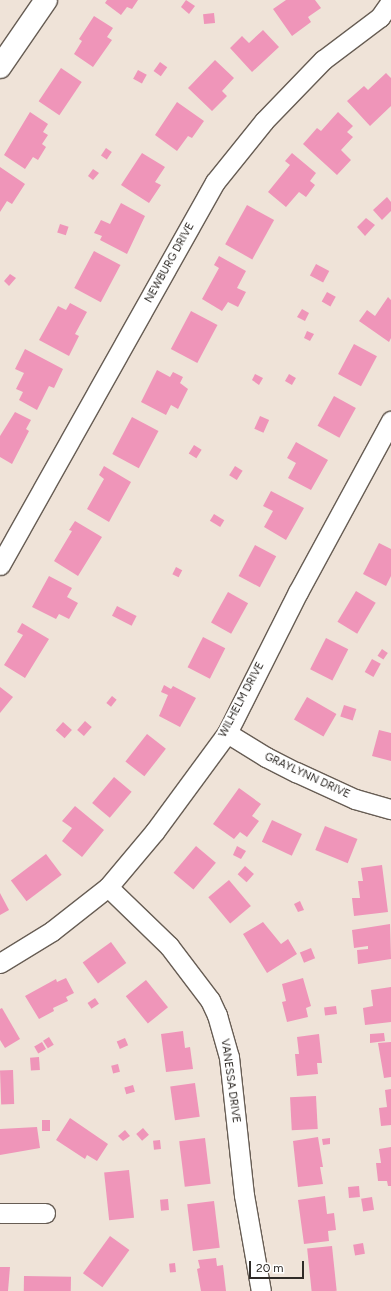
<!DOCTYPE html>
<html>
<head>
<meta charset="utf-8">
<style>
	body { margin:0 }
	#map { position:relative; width:391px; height:1291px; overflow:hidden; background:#efe3d8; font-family:Figtree,sans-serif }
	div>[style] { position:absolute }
	.building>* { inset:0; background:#ef95b9; transform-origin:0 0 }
	.roads { filter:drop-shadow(1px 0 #675d54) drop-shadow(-1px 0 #675d54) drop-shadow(0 1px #675d54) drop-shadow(0 -1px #675d54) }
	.street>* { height:19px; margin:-9.5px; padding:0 9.5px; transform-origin:9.5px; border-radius:9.5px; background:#fff }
	.secondary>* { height:22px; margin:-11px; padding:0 11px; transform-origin:11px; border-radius:11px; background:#fff }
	span { translate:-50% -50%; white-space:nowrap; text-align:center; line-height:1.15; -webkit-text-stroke:4px #fff; paint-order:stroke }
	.street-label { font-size:11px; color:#2f2b27 }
	.scale { position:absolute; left:249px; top:1261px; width:55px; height:18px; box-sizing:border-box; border:2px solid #2f2b27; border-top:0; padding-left:5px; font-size:12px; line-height:14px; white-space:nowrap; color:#2f2b27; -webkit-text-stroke:3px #fff; paint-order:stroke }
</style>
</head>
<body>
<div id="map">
	<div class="building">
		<div style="clip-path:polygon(107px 0,138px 0,132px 9px,127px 7px,121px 15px,105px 3px)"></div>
		<div style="clip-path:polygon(186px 0,195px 6px,189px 14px,181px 7px)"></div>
		<div style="clip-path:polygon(286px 0,315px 0,321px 8px,308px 17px,311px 22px,292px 36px,273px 9px)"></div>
		<div style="left:214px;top:13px;width:10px;height:11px;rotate:84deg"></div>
		<div style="clip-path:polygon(94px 16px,113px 28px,107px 37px,112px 40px,93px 67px,74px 54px,82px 41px,79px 39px)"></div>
		<div style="clip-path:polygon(263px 30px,279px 47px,252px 72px,230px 48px,242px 36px,249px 43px)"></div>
		<div style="clip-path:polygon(215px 60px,234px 78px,222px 91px,227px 96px,212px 111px,188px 88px)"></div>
		<div style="left:160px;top:62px;width:9px;height:11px;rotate:36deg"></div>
		<div style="left:61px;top:68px;width:25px;height:40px;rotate:34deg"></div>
		<div style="left:138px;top:70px;width:10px;height:10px;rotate:29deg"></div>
		<div style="clip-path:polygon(386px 73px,391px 78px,391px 106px,370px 126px,347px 101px,364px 86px,368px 90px)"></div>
		<div style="clip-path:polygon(177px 102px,204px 121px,192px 138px,188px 136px,177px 151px,155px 135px)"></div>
		<div style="clip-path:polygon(30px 112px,48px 124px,43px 132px,48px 135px,42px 144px,46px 147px,38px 160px,33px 157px,25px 169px,4px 155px)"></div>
		<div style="clip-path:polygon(338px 112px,353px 126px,347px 132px,353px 137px,341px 150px,351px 160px,337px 175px,303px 144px,317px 128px,321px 131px)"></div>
		<div style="left:106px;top:148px;width:7px;height:9px;rotate:34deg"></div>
		<div style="clip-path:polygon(142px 153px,165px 167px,155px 182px,161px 185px,149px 203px,121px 185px)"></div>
		<div style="clip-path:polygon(292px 153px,316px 173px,310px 181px,315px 185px,306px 197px,299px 192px,286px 207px,268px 192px,290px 165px,285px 161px)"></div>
		<div style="clip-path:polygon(0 167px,25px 184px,12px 204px,7px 201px,0 212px)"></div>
		<div style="clip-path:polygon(93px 169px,99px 173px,93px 180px,88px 176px)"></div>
		<div style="clip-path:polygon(387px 197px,391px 202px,391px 211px,382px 220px,373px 210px)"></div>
		<div style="clip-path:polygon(121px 203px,145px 216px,127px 254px,100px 240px,102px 236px,94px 233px,101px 220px,110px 224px)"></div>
		<div style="left:247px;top:205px;width:31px;height:45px;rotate:29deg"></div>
		<div style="clip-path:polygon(366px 218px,375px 225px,365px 236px,357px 227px)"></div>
		<div style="left:60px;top:224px;width:9px;height:9px;rotate:18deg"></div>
		<div style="left:94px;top:251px;width:30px;height:42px;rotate:28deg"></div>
		<div style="clip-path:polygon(219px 256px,246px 271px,237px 288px,246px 292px,238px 307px,228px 302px,222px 311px,202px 299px,219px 268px,214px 265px)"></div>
		<div style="left:316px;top:264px;width:15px;height:13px;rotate:28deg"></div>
		<div style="clip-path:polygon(10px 274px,16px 278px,9px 286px,4px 281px)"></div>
		<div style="left:327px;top:292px;width:10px;height:11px;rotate:29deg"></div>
		<div style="clip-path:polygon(388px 297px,391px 300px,391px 338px,389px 342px,359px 321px,367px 310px,375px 316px)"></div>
		<div style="clip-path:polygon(70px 303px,87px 312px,75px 334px,79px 336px,69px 356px,39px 340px,58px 306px,66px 310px)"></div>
		<div style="clip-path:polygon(302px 309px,309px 313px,305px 321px,297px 317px)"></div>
		<div style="left:191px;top:311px;width:30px;height:43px;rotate:28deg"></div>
		<div style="clip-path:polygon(307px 331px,314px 334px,310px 341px,304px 338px)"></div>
		<div style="left:354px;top:344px;width:26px;height:34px;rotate:28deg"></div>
		<div style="clip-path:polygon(25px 349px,63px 369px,54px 388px,49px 386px,37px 410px,19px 400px,23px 392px,16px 389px,24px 373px,15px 369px)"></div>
		<div style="clip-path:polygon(157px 370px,170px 377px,173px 372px,183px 377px,180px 383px,188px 389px,178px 409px,171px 405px,166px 415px,141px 402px)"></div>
		<div style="clip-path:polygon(255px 374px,263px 378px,259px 385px,252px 380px)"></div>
		<div style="left:289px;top:374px;width:8px;height:8px;rotate:30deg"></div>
		<div style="left:334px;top:396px;width:25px;height:34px;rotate:29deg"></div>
		<div style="clip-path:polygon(15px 412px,31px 420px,26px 429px,29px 431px,12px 464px,0 457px,0 436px)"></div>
		<div style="left:260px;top:416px;width:10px;height:14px;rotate:24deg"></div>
		<div style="left:132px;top:417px;width:30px;height:42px;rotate:28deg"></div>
		<div style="clip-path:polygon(296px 442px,328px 460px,311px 490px,288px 478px,296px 463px,287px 458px)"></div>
		<div style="left:194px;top:445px;width:9px;height:10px;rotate:32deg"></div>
		<div style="clip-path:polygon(104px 466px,131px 482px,109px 522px,87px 509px,104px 479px,99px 475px)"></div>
		<div style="left:235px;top:466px;width:9px;height:11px;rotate:32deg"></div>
		<div style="clip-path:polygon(271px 491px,304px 508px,286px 540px,264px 527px,273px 511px,263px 506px)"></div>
		<div style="left:214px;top:514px;width:12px;height:8px;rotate:31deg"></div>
		<div style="clip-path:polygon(75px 521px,102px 537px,78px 576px,54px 561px,72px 531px,69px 530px)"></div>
		<div style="clip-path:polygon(379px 543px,391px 549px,391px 576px,386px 586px,363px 574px)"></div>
		<div style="left:255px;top:545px;width:24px;height:35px;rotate:28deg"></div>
		<div style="left:176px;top:567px;width:7px;height:8px;rotate:27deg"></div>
		<div style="clip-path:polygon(49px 576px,72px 588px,67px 597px,78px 603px,69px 619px,59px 614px,56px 619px,32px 607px)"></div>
		<div style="left:356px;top:591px;width:23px;height:36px;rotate:31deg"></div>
		<div style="left:228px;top:592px;width:23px;height:35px;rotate:29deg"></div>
		<div style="left:117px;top:606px;width:22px;height:11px;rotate:27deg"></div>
		<div style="clip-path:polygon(22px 623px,49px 639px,25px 678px,4px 665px,23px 635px,17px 632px)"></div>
		<div style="left:203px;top:637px;width:25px;height:34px;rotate:27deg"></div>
		<div style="left:326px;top:638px;width:25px;height:35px;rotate:27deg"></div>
		<div style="left:382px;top:649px;width:7px;height:8px;rotate:34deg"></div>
		<div style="left:372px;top:659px;width:10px;height:15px;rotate:29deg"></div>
		<div style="clip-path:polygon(164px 685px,171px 689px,173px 686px,196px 698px,180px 727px,159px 716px,168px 695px,161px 692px)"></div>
		<div style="clip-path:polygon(0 687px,13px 697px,0 713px)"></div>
		<div style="left:112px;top:696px;width:6px;height:9px;rotate:39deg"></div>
		<div style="left:307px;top:697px;width:34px;height:26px;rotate:30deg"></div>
		<div style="left:344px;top:705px;width:13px;height:12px;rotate:18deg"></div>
		<div style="left:85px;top:721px;width:9px;height:12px;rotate:41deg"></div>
		<div style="left:63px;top:722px;width:12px;height:11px;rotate:42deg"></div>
		<div style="clip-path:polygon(379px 730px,391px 733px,391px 761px,372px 756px)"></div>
		<div style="left:147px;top:734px;width:24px;height:35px;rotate:38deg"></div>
		<div style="left:114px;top:777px;width:23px;height:34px;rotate:40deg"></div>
		<div style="clip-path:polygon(239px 788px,261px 804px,252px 816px,259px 821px,247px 837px,240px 832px,234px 839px,213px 824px)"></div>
		<div style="clip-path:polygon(75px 806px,104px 830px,82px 857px,62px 841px,72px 828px,62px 821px)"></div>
		<div style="left:272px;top:820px;width:33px;height:24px;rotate:25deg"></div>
		<div style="left:325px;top:826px;width:35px;height:26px;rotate:22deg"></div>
		<div style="left:196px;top:846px;width:26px;height:35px;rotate:40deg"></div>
		<div style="clip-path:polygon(237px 846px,246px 851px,241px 859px,233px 855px)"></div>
		<div style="left:46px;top:854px;width:26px;height:44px;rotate:53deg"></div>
		<div style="clip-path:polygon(382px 865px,388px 912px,354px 916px,352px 898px,360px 898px,358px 881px,363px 881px,361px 868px)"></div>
		<div style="left:245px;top:866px;width:12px;height:11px;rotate:42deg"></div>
		<div style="left:229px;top:880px;width:34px;height:27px;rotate:50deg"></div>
		<div style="clip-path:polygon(0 893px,9px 910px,0 915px)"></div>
		<div style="clip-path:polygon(300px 901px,304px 910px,298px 912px,294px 904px)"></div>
		<div style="clip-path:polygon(263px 922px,281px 944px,288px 939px,297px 954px,267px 973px,243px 934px)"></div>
		<div style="clip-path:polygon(390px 924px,391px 959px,358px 964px,357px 950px,368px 949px,368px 946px,354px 948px,352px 930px)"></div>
		<div style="left:111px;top:942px;width:26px;height:35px;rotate:54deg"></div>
		<div style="left:311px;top:948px;width:11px;height:12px;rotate:68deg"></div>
		<div style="clip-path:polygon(66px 978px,74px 993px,66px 997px,68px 1001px,53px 1008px,54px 1011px,39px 1019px,25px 996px,56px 979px,57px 982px)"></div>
		<div style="clip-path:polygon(303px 978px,311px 1006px,306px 1008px,308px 1017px,287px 1022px,282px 1002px,286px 1001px,282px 984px)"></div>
		<div style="left:146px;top:980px;width:35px;height:26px;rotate:51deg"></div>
		<div style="clip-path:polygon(391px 987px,391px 1022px,365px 1025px,363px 1008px,373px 1006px,371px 990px)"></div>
		<div style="left:95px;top:998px;width:7px;height:9px;rotate:56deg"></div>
		<div style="left:336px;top:1006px;width:8px;height:12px;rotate:83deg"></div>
		<div style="clip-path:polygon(2px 1008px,20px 1039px,5px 1048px,0 1040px,0 1009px)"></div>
		<div style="clip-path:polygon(183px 1031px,185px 1048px,190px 1047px,193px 1069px,166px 1072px,161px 1034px)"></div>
		<div style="clip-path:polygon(384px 1033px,385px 1041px,370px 1043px,370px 1034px)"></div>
		<div style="clip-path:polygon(319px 1034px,322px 1063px,317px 1063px,318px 1074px,297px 1076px,295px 1054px,299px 1054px,297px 1037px)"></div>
		<div style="left:49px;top:1037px;width:9px;height:7px;rotate:58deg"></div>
		<div style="left:125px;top:1038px;width:8px;height:9px;rotate:67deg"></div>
		<div style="left:42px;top:1042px;width:8px;height:9px;rotate:60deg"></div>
		<div style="clip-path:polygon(391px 1042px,391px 1077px,384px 1078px,378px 1043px)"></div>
		<div style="left:39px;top:1057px;width:13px;height:9px;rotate:86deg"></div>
		<div style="left:118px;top:1064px;width:8px;height:7px;rotate:76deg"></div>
		<div style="left:13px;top:1070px;width:34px;height:13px;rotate:88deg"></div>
		<div style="left:195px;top:1083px;width:34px;height:25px;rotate:82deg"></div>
		<div style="left:133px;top:1085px;width:7px;height:9px;rotate:74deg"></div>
		<div style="clip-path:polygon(391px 1089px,391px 1125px,381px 1126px,379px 1108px,387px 1107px,385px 1090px)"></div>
		<div style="left:316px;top:1096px;width:33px;height:26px;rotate:87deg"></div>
		<div style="clip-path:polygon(70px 1118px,108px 1144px,97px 1161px,87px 1155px,85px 1159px,56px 1140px)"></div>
		<div style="left:42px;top:1120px;width:8px;height:11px"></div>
		<div style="clip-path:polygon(37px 1127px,40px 1148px,0 1155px,0 1129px)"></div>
		<div style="left:143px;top:1128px;width:9px;height:9px;rotate:49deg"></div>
		<div style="clip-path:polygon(125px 1130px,130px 1136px,123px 1141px,118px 1136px)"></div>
		<div style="clip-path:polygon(318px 1137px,323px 1167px,320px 1167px,323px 1184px,298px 1187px,293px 1141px)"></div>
		<div style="left:205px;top:1138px;width:46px;height:26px;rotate:83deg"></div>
		<div style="clip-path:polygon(330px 1138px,330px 1144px,323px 1145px,322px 1139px)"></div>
		<div style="left:160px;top:1140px;width:9px;height:7px;rotate:84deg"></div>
		<div style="clip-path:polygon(391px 1147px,391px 1186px,388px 1186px,387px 1181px,378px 1181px,376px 1163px,381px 1163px,379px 1149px)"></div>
		<div style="left:129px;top:1170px;width:48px;height:25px;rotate:84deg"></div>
		<div style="left:359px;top:1186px;width:11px;height:11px;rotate:85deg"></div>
		<div style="clip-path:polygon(325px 1196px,327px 1214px,334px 1213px,336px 1230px,328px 1231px,329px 1241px,304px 1244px,298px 1200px)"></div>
		<div style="left:372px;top:1197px;width:13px;height:11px;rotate:81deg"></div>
		<div style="left:168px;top:1199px;width:11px;height:8px;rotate:85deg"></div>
		<div style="left:214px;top:1201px;width:47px;height:27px;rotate:83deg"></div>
		<div style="left:110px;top:1236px;width:24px;height:46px;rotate:36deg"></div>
		<div style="left:363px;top:1243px;width:11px;height:10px;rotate:80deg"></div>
		<div style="left:332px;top:1246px;width:45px;height:25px;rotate:84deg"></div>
		<div style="clip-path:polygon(216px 1258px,217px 1266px,223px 1265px,226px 1291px,201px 1291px,197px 1269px,200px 1268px,198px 1260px)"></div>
		<div style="left:175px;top:1263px;width:9px;height:6px;rotate:84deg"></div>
		<div style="clip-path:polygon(0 1267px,10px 1267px,8px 1291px,0 1291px)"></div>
		<div style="left:24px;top:1276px;width:47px;height:15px;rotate:1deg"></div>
	</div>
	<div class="roads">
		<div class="street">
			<div style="left:0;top:565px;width:439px;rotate:-60.7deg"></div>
			<div style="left:215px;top:182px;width:78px;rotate:-51.2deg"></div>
			<div style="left:264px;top:121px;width:85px;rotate:-46deg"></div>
			<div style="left:323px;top:60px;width:71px;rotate:-37deg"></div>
			<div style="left:380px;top:17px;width:19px;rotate:-55deg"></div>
			<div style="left:227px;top:733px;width:46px;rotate:31.6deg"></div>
			<div style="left:266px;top:757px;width:34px;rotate:27deg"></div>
			<div style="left:296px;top:772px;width:65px;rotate:24.6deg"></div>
			<div style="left:355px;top:799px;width:37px;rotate:16deg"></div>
			<div style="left:108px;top:887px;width:85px;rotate:44deg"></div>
			<div style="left:169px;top:946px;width:68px;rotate:52.8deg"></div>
			<div style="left:210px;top:1000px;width:17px;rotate:65deg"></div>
			<div style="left:217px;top:1015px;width:44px;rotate:74.1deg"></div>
			<div style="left:229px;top:1057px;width:139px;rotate:83.8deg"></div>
			<div style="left:244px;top:1195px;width:97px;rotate:80deg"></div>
			<div style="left:0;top:963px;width:61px;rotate:-31.6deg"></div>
			<div style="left:52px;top:931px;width:71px;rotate:-38.2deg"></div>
			<div style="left:108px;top:887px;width:73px;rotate:-50deg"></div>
			<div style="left:155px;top:831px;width:122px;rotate:-53.7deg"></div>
			<div style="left:227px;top:733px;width:158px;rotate:-63.3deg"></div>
			<div style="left:298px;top:592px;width:195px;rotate:-61.5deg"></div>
			<div style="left:0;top:1213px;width:45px"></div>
		</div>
		<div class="secondary">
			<div style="left:0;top:67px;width:81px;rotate:-55.5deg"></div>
		</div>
	</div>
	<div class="street-label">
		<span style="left:170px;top:263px;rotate:-61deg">NEWBURG DRIVE</span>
		<span style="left:242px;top:700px;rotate:-62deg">WILHELM DRIVE</span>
		<span style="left:307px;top:776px;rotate:25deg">GRAYLYNN DRIVE</span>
		<span style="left:230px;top:1081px;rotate:82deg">VANESSA DRIVE</span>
	</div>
	<div class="scale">20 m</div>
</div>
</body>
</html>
